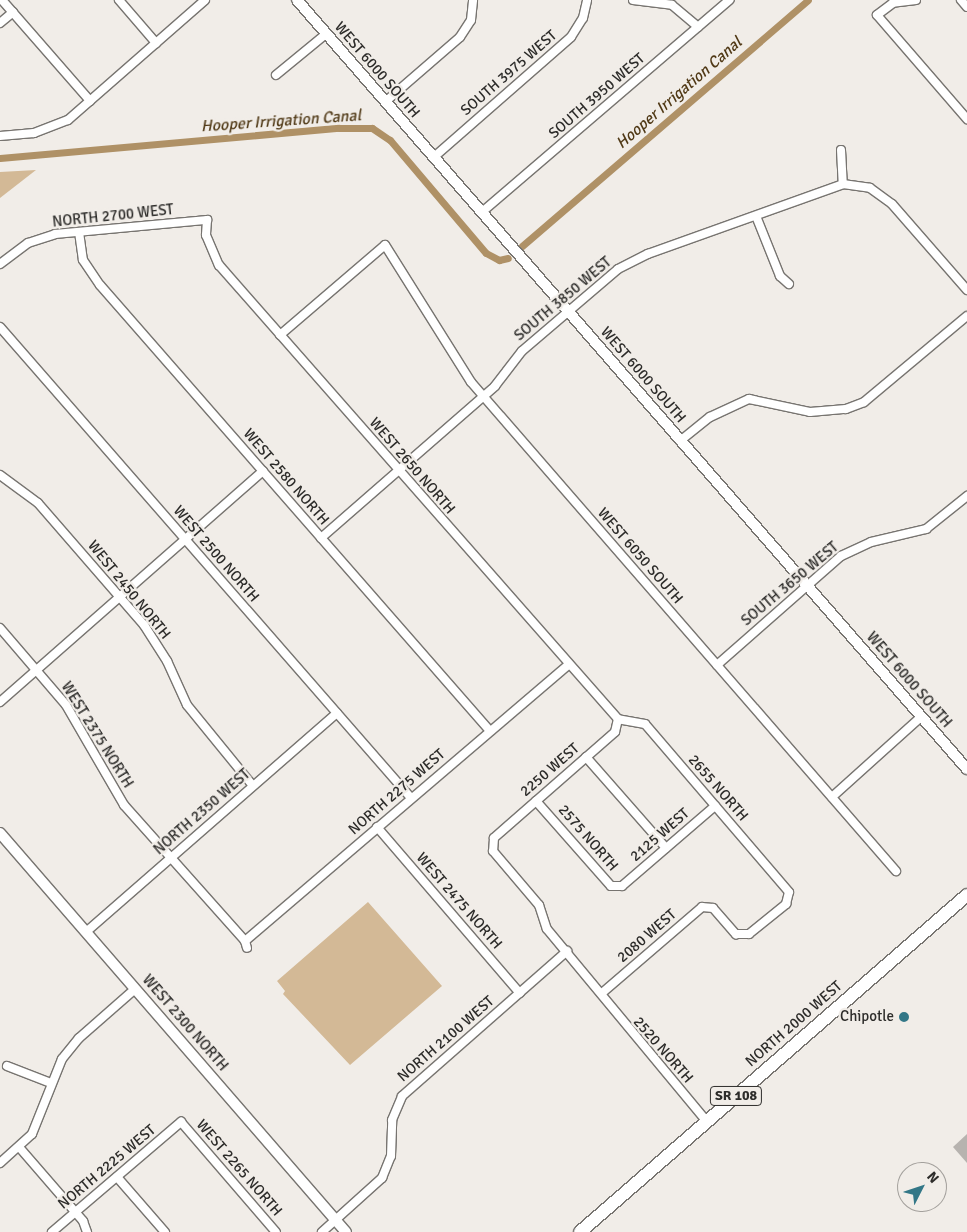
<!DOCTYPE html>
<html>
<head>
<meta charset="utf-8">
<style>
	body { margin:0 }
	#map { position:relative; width:967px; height:1232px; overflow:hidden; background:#f1ede8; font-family:Signika,sans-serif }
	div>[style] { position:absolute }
	.green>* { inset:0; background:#d3b996 }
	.canal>* { height:7px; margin:-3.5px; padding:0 3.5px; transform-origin:3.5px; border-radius:3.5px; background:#af9166 }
	.building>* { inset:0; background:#b7b3af }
	.roads { filter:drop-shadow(1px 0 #777470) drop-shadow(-1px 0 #777470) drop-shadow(0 1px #777470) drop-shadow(0 -1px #777470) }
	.minor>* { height:8px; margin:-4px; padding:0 4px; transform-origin:4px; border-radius:4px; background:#fff }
	.tertiary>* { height:10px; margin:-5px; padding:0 5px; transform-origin:5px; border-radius:5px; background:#fff }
	.primary>* { height:12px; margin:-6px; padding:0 6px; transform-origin:6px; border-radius:6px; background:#fff }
	.dots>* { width:14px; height:14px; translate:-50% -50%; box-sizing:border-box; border:2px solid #f1ede8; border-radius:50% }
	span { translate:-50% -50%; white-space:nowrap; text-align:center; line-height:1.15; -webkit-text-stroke:4.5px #f1ede8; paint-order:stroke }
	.shield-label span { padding:1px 4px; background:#f1ede8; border:1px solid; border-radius:4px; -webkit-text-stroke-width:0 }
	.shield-label { font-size:14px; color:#2d2c2a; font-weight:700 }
	.street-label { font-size:15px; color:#2d2c2a }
	.poi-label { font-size:15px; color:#2d2c2a }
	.right { translate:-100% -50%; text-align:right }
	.water-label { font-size:16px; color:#503916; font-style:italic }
	.north { position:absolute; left:897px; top:1162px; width:50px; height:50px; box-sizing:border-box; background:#f1ede8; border:1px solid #a3a09c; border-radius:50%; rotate:49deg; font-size:14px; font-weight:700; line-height:20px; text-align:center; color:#2d2c2a }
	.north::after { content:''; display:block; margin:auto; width:18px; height:22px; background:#337787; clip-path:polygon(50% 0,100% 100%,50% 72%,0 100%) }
</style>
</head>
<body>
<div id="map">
	<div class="green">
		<div style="clip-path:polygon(36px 170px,0 198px,0 172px)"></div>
		<div style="clip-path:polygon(368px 902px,442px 986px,350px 1065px,283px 994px,285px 991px,277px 981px)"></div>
	</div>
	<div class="canal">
		<div style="left:0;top:158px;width:340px;rotate:-5.1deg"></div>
		<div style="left:339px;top:128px;width:33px"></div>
		<div style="left:372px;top:128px;width:22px;rotate:34deg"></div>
		<div style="left:390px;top:140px;width:148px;rotate:49.7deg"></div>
		<div style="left:486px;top:253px;width:15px;rotate:28deg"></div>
		<div style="left:499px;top:260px;width:9px;rotate:-13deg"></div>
		<div style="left:522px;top:246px;width:377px;rotate:-40.7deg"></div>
	</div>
	<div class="building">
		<div style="clip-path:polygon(967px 1134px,967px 1163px,953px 1147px)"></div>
	</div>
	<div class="roads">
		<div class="minor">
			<div style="left:2px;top:0;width:134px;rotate:48.9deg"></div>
			<div style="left:119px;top:0;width:57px;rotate:49.3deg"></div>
			<div style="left:633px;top:0;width:39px;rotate:7deg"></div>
			<div style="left:672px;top:5px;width:34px;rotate:40deg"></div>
			<div style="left:916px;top:0;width:23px;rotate:173deg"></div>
			<div style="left:893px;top:3px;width:20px;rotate:143deg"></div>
			<div style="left:877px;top:15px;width:138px;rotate:49.1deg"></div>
			<div style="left:961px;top:0;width:9px;rotate:49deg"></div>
			<div style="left:0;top:23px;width:17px;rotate:-40deg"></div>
			<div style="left:276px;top:75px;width:65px;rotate:-39.4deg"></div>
			<div style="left:385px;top:102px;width:99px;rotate:-40.9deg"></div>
			<div style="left:460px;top:37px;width:20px;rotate:-57deg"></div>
			<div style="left:471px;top:20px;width:20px;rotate:-84deg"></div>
			<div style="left:0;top:136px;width:34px;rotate:-5deg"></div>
			<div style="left:34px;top:133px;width:36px;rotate:-21deg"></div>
			<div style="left:68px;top:120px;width:182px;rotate:-41.2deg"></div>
			<div style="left:841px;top:150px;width:34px;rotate:87deg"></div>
			<div style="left:843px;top:184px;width:27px;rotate:8deg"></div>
			<div style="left:870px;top:188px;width:27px;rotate:36deg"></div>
			<div style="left:892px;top:204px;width:114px;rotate:48.9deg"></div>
			<div style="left:434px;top:157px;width:182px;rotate:-41.2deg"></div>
			<div style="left:571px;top:37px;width:22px;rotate:-58deg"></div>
			<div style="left:583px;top:18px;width:18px;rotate:-77deg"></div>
			<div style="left:482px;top:212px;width:326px;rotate:-40.6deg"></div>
			<div style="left:756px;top:216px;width:65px;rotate:68.2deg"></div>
			<div style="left:780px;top:276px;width:12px;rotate:42deg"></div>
			<div style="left:79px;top:232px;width:28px;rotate:82deg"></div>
			<div style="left:83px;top:260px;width:30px;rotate:56deg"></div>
			<div style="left:100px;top:285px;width:592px;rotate:48.83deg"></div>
			<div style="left:0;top:264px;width:35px;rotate:-37deg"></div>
			<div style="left:28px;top:243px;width:28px;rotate:-18deg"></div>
			<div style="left:55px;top:234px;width:153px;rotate:-5.3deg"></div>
			<div style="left:207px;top:220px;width:15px;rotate:94deg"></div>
			<div style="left:206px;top:235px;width:33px;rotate:67deg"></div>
			<div style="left:219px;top:265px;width:604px;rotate:48.69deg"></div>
			<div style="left:0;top:327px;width:625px;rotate:48.89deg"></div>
			<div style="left:280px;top:335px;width:138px;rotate:-40.6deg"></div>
			<div style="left:385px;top:245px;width:162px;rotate:57.9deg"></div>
			<div style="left:471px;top:382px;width:648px;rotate:49.01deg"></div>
			<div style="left:680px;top:441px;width:38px;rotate:-39deg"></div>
			<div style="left:710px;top:417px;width:43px;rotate:-24.8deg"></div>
			<div style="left:749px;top:399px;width:62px;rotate:12deg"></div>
			<div style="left:810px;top:412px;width:36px;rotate:-5deg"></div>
			<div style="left:846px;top:409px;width:19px;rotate:-21deg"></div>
			<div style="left:864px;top:402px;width:134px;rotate:-39.9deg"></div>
			<div style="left:0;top:475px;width:47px;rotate:36.4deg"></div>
			<div style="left:38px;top:503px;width:162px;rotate:49deg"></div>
			<div style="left:144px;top:625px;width:43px;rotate:57.4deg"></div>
			<div style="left:167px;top:661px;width:48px;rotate:65.6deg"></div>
			<div style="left:187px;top:705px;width:104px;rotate:50.8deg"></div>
			<div style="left:321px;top:538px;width:231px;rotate:-41.1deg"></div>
			<div style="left:495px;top:386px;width:44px;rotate:-52.4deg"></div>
			<div style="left:522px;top:351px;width:126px;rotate:-40.5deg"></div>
			<div style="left:618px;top:269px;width:34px;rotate:-27deg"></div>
			<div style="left:648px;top:254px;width:207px;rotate:-19.7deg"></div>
			<div style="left:0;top:628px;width:101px;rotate:49.4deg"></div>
			<div style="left:66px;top:705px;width:116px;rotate:59.9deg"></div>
			<div style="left:124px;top:805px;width:182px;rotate:48.3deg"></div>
			<div style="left:245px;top:941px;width:7px;rotate:74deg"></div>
			<div style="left:717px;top:665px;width:165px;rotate:-41.3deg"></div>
			<div style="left:841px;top:556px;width:33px;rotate:-25deg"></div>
			<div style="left:871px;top:542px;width:57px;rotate:-13.3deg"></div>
			<div style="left:926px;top:529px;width:53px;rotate:-38.8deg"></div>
			<div style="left:0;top:702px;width:350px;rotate:-41.3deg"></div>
			<div style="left:618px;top:719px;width:13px;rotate:103deg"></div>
			<div style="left:615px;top:732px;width:161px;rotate:138.8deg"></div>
			<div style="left:494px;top:838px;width:13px;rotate:94deg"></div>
			<div style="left:493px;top:851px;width:71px;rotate:49.6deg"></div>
			<div style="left:539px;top:905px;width:25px;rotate:72deg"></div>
			<div style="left:547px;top:929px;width:251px;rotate:50.3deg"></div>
			<div style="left:586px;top:757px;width:121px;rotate:48.7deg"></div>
			<div style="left:832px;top:797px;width:120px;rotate:-42deg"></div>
			<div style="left:536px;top:801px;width:113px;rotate:48.6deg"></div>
			<div style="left:611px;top:886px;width:11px"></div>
			<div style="left:622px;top:886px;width:123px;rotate:-40.7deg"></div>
			<div style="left:377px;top:827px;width:219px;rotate:49.3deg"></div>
			<div style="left:86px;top:932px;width:333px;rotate:-41.1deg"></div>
			<div style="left:245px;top:941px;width:425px;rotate:-40.5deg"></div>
			<div style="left:602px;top:993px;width:132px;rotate:-40.7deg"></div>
			<div style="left:702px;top:907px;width:11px;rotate:5deg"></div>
			<div style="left:713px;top:908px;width:35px;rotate:49deg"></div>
			<div style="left:736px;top:934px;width:13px"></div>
			<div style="left:749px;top:934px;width:48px;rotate:-39deg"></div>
			<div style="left:786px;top:904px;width:12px;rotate:-76deg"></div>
			<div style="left:789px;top:892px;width:221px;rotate:-130.6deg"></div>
			<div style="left:645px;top:724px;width:27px;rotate:-170deg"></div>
			<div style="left:7px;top:1066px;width:47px;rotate:21.1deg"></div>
			<div style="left:19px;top:1147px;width:98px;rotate:49.1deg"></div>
			<div style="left:83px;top:1221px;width:12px;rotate:70deg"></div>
			<div style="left:0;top:1163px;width:43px;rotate:-42.2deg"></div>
			<div style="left:32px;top:1134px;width:81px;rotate:-68.2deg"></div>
			<div style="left:62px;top:1059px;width:27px;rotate:-51deg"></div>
			<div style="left:79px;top:1038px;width:74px;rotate:-41.2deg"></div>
			<div style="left:117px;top:1177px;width:73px;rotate:48.9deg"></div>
			<div style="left:52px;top:1232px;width:170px;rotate:-40.5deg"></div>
			<div style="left:181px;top:1122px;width:145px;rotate:49.2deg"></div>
			<div style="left:322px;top:1232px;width:81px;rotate:-42deg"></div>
			<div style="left:382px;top:1178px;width:24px;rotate:-68deg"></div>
			<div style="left:391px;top:1156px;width:36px;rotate:-88deg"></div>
			<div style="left:392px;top:1120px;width:26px;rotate:-67deg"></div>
			<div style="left:402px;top:1096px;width:220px;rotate:-41.3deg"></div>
		</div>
		<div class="tertiary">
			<div style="left:297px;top:0;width:1020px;rotate:48.94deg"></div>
			<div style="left:0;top:833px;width:528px;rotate:49.07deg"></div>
		</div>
		<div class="primary">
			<div style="left:580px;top:1232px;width:513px;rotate:-41.05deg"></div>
		</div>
	</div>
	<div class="dots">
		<div style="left:904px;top:1017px;background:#337787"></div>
	</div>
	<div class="shield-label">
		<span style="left:736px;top:1096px">SR 108</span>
	</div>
	<div class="street-label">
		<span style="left:377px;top:70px;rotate:49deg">WEST 6000 SOUTH</span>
		<span style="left:509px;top:73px;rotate:-41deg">SOUTH 3975 WEST</span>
		<span style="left:597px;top:96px;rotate:-41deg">SOUTH 3950 WEST</span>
		<span style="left:113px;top:216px;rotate:-6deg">NORTH 2700 WEST</span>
		<span style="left:563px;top:299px;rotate:-40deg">SOUTH 3850 WEST</span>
		<span style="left:643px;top:375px;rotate:49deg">WEST 6000 SOUTH</span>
		<span style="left:412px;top:466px;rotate:49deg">WEST 2650 NORTH</span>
		<span style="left:286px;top:477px;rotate:49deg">WEST 2580 NORTH</span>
		<span style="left:216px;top:554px;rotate:49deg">WEST 2500 NORTH</span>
		<span style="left:640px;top:556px;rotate:49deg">WEST 6050 SOUTH</span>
		<span style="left:790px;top:584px;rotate:-40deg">SOUTH 3650 WEST</span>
		<span style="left:129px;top:590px;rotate:51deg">WEST 2450 NORTH</span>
		<span style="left:909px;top:680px;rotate:49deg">WEST 6000 SOUTH</span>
		<span style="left:97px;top:735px;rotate:58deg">WEST 2375 NORTH</span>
		<span style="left:550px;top:770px;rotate:-41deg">2250 WEST</span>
		<span style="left:718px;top:788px;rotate:49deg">2655 NORTH</span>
		<span style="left:397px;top:792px;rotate:-41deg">NORTH 2275 WEST</span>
		<span style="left:202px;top:812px;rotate:-41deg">NORTH 2350 WEST</span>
		<span style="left:660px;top:835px;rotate:-41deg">2125 WEST</span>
		<span style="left:588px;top:838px;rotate:49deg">2575 NORTH</span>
		<span style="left:459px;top:901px;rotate:49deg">WEST 2475 NORTH</span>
		<span style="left:647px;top:936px;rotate:-41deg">2080 WEST</span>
		<span style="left:185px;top:1023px;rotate:49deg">WEST 2300 NORTH</span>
		<span style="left:794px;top:1024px;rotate:-41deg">NORTH 2000 WEST</span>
		<span style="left:446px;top:1039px;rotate:-41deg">NORTH 2100 WEST</span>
		<span style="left:663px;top:1050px;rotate:49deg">2520 NORTH</span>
		<span style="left:107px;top:1167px;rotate:-40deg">NORTH 2225 WEST</span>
		<span style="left:239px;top:1168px;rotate:49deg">WEST 2265 NORTH</span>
	</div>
	<div class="poi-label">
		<span class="right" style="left:894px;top:1017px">Chipotle</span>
	</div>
	<div class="water-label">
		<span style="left:679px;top:93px;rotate:-41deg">Hooper Irrigation Canal</span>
		<span style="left:281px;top:121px;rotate:-4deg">Hooper Irrigation Canal</span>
	</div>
	<div class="north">N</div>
</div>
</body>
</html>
